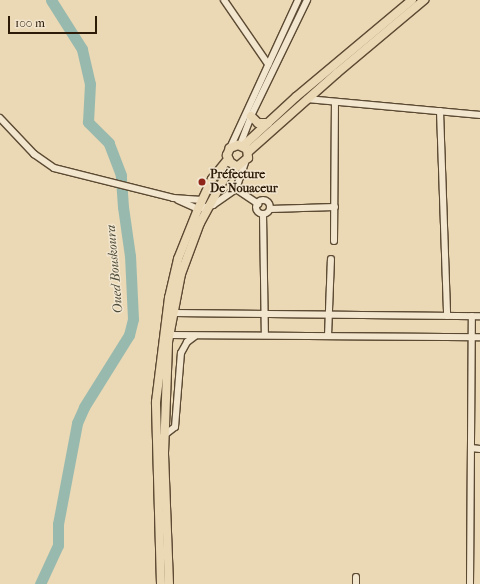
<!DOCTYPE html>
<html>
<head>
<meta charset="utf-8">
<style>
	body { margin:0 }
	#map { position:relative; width:480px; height:584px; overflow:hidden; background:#ebd8b5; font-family:"IM FELL French Canon",serif }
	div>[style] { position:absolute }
	.river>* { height:11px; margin:-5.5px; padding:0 5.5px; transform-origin:5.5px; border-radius:5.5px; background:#98baae }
	.roads { filter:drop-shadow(1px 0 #5c4a33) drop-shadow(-1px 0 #5c4a33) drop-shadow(0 1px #5c4a33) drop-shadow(0 -1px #5c4a33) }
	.minor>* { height:6px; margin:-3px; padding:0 3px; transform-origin:3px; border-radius:3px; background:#f2e6cf }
	.minor>.ring { margin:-3px; padding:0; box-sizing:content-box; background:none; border:6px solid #f2e6cf; border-radius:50% }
	.major>* { height:8px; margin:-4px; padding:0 4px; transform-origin:4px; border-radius:4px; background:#ebd8b5 }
	.dots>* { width:11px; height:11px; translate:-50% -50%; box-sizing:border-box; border:2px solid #f2e6cf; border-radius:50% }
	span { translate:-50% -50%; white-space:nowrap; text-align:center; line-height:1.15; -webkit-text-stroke:3px #f2e6cf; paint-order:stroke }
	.poi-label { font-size:12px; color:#2d1b08; font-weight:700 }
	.left { translate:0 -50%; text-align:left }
	.water-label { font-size:13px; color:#4d4b3a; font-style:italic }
	.scale { position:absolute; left:8px; top:16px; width:89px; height:18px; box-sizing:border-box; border:2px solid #2d1b08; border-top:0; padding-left:5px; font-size:12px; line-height:14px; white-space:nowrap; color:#2d1b08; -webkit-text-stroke:3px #f2e6cf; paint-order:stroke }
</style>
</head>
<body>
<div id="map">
	<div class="river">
		<div style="left:40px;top:584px;width:43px;rotate:-65.2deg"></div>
		<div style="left:58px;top:545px;width:21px;rotate:-90deg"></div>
		<div style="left:58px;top:524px;width:103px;rotate:-79.3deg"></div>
		<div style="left:77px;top:423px;width:17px;rotate:-66deg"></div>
		<div style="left:84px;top:407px;width:85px;rotate:-58deg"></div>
		<div style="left:129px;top:335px;width:16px;rotate:-76deg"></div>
		<div style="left:133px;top:319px;width:63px;rotate:-92.7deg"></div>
		<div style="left:130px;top:256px;width:49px;rotate:-98.1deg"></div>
		<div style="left:123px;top:207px;width:32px;rotate:-94deg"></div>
		<div style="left:121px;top:175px;width:34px;rotate:-111deg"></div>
		<div style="left:109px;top:143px;width:30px;rotate:-135deg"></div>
		<div style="left:88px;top:122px;width:38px;rotate:-87deg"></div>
		<div style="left:90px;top:84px;width:36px;rotate:-103deg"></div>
		<div style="left:82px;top:49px;width:58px;rotate:-122.3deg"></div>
	</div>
	<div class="roads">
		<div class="minor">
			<div style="left:224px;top:0;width:78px;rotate:55.5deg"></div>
			<div style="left:307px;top:99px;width:174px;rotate:5.3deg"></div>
			<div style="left:440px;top:111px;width:205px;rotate:88deg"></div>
			<div style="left:0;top:118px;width:50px;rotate:46.6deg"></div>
			<div style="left:34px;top:154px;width:24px;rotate:35deg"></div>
			<div style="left:54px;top:168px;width:123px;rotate:14.1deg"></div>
			<div style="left:173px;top:198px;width:29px;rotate:4deg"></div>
			<div style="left:240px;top:145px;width:31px;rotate:-69deg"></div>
			<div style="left:251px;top:116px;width:129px;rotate:-64.2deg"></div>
			<div style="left:230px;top:148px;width:163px;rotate:-65.3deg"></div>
			<div style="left:236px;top:189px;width:27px;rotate:34deg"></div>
			<div style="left:178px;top:200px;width:22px;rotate:24deg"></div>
			<div style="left:198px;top:209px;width:16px;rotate:-15deg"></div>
			<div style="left:213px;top:205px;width:28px;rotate:-35deg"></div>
			<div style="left:236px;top:189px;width:28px;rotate:-71deg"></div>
			<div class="ring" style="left:256px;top:200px;width:8px;height:8px"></div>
			<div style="left:270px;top:209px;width:65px;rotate:-1.8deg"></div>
			<div style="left:263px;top:214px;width:121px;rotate:89.1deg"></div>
			<div style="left:334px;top:241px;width:138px;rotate:-89.6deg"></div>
			<div style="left:174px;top:313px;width:306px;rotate:0.6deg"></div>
			<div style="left:170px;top:335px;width:310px;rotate:0.4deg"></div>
			<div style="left:328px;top:336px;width:77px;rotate:-87.8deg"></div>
			<div style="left:162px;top:437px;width:16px;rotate:-38deg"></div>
			<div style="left:175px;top:427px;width:74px;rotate:-85.4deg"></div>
			<div style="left:181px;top:353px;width:13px;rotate:-61deg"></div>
			<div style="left:187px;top:342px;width:10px;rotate:-37deg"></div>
			<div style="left:471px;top:448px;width:9px;rotate:6deg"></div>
			<div style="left:356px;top:577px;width:7px;rotate:90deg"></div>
			<div style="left:470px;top:584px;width:268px;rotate:-89.6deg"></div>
		</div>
		<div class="major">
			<div style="left:251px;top:116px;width:10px;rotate:45deg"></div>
			<div style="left:258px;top:123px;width:10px"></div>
			<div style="left:243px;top:146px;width:72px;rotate:-42.8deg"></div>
			<div style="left:296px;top:97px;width:151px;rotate:-39.9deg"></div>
			<div style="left:248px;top:152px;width:119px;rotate:-41.6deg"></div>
			<div style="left:337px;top:73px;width:114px;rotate:-40deg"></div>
			<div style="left:161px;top:584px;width:182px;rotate:-91.6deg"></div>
			<div style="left:156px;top:402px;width:105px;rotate:-82.9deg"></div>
			<div style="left:169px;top:298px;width:40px;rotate:-77deg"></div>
			<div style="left:178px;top:259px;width:54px;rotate:-68.2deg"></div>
			<div style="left:198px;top:209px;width:33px;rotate:-65deg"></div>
			<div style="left:212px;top:179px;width:26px;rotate:-51deg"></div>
			<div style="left:169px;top:584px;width:131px;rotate:-92.2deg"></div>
			<div style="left:164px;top:453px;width:111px;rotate:-87.9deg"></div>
			<div style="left:168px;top:342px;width:69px;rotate:-79.2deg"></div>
			<div style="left:181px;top:274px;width:54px;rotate:-69.6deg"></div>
			<div style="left:200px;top:223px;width:52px;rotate:-61.5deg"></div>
			<div style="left:225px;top:177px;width:30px;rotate:-40deg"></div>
			<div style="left:248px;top:158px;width:9px;rotate:-96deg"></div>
			<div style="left:247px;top:149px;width:10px;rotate:-156deg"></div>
			<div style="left:238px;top:145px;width:9px;rotate:159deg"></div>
			<div style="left:230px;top:148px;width:8px;rotate:113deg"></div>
			<div style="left:227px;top:155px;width:8px;rotate:67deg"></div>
			<div style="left:230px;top:162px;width:7px;rotate:34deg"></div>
		</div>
	</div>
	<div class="dots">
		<div style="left:202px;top:182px;background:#8f2418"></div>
	</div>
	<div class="poi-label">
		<span class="left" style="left:210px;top:182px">Préfecture<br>De Nouaceur</span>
	</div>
	<div class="water-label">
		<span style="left:115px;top:269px;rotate:-95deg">Oued Bouskoura</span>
	</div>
	<div class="scale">100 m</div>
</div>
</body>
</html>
